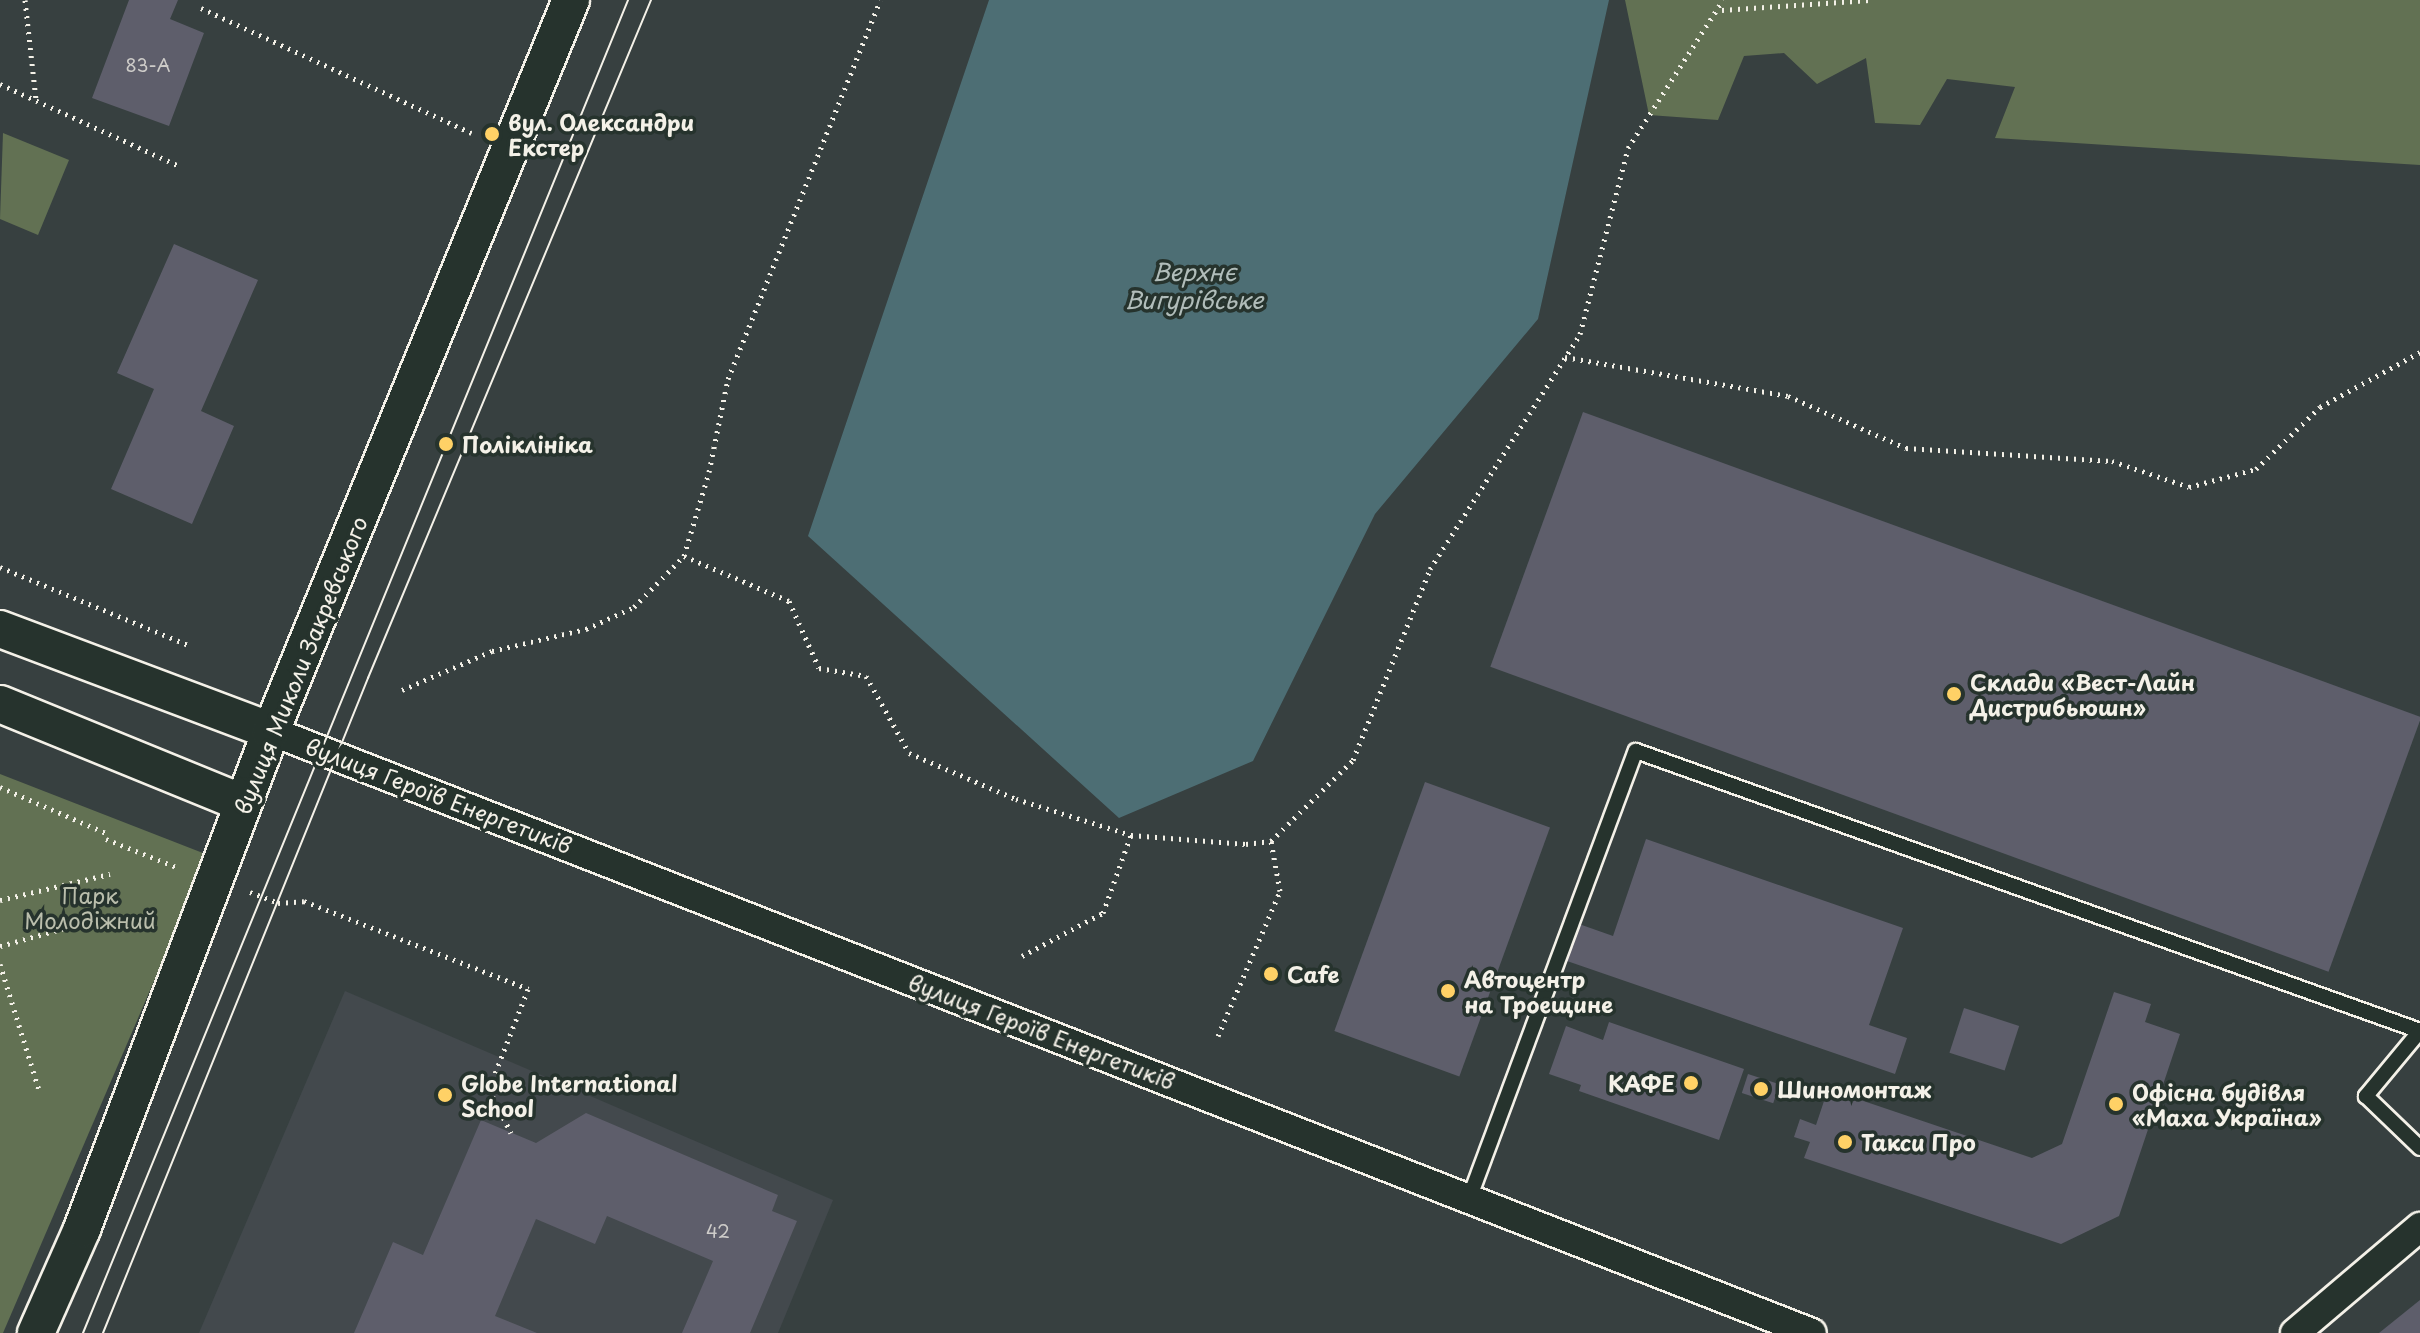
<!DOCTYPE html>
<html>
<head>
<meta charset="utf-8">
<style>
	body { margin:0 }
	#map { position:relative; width:2420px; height:1333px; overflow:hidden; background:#374040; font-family:"Playpen Sans",sans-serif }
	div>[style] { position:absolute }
	.built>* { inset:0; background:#43494d }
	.green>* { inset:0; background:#627153 }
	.water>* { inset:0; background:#4d6e74 }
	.building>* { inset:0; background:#5e5e6b; transform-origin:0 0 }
	.path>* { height:5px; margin-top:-2.5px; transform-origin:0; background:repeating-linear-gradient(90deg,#f4f1e8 0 2px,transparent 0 8px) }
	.roads { filter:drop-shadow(2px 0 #f4f1e8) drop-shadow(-2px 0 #f4f1e8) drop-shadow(0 2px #f4f1e8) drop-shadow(0 -2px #f4f1e8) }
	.service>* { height:14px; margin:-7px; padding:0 7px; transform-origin:7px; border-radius:7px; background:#26332d }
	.minor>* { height:28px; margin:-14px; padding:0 14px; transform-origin:14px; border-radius:14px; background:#26332d }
	.tertiary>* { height:36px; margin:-18px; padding:0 18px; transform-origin:18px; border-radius:18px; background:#26332d }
	.tram>* { height:2px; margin:-1px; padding:0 1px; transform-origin:1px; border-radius:1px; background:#f4f1e8 }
	.dots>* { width:22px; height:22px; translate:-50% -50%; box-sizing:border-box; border:4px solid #26332d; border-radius:50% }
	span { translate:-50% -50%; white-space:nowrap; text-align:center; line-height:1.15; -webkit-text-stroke:7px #26332d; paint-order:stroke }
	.number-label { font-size:18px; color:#ceccc9 }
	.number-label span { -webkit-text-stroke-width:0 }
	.poi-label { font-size:22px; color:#f4f1e8; font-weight:700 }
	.left { translate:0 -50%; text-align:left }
	.right { translate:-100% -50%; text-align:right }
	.street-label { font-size:22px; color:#f4f1e8 }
	.park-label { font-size:22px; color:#babeac }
	.water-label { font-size:24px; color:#b1bdba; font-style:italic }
</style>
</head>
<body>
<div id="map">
	<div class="built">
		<div style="clip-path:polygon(345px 991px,833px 1200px,778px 1333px,199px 1333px)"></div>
	</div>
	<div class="green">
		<div style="clip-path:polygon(1625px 0,2420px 0,2420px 165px,1995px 138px,2015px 87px,1947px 79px,1920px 125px,1875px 123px,1866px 58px,1817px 84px,1784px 53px,1744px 56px,1718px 120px,1649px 115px)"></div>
		<div style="clip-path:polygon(3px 133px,69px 160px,38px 235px,0 219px)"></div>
		<div style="clip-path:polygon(0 774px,208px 855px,3px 1333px,0 1333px)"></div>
	</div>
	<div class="water">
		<div style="clip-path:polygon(989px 0,1609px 0,1538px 319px,1375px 514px,1253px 761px,1119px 818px,808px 536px)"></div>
	</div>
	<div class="building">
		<div style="clip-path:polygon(129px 0,178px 0,170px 19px,204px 33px,169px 126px,92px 98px)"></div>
		<div style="clip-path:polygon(174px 244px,258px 280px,201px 411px,234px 426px,192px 524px,111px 489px,154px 389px,117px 373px)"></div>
		<div style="left:1583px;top:412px;width:892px;height:271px;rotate:20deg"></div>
		<div style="left:1425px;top:782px;width:133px;height:265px;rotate:20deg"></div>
		<div style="clip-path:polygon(1646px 839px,1903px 928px,1869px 1025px,1907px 1038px,1895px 1074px,1567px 961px,1579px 924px,1613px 936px)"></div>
		<div style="clip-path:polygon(2114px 992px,2151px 1004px,2145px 1022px,2180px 1034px,2119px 1216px,2061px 1244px,1804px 1158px,1810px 1142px,1794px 1137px,1800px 1119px,1816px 1125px,1828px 1089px,2032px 1158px,2062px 1144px)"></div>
		<div style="left:1964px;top:1008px;width:58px;height:47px;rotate:18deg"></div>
		<div style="clip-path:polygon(1609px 1022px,1744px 1069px,1719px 1140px,1579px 1091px,1581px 1085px,1549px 1074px,1566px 1026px,1603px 1040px)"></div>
		<div style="left:1748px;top:1074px;width:33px;height:20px;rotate:18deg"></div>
		<div style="clip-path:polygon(586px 1113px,778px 1195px,772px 1211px,797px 1221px,750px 1333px,682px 1333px,713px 1261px,607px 1216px,595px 1244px,536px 1219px,495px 1316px,537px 1333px,354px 1333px,393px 1242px,423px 1255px,481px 1120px,536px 1143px)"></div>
		<div style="clip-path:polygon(2420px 1300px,2420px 1333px,2379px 1333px)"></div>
	</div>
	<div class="path">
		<div style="left:25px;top:0;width:101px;rotate:83.7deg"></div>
		<div style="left:201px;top:8px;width:298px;rotate:24.8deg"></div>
		<div style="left:1722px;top:10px;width:148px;rotate:-3.9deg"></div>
		<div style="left:0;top:84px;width:197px;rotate:24.6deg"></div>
		<div style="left:1565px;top:357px;width:226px;rotate:9.9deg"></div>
		<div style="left:1788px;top:396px;width:129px;rotate:23.8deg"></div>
		<div style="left:1906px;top:448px;width:206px;rotate:3.6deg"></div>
		<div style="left:2112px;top:461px;width:81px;rotate:18.7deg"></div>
		<div style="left:2189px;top:487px;width:69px;rotate:-15deg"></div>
		<div style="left:2256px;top:469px;width:89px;rotate:-44.1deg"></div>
		<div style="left:2320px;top:407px;width:114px;rotate:-28.8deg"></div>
		<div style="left:684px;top:556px;width:114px;rotate:23.2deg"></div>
		<div style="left:789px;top:601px;width:73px;rotate:65.9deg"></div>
		<div style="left:819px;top:668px;width:48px;rotate:9.7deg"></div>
		<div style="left:866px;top:676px;width:88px;rotate:60.8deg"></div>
		<div style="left:909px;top:753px;width:116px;rotate:23.3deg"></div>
		<div style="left:1016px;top:799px;width:121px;rotate:17.4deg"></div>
		<div style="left:1131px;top:835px;width:115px;rotate:4.5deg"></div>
		<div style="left:1246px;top:844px;width:25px;rotate:-7deg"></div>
		<div style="left:1271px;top:841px;width:115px;rotate:-44.6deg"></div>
		<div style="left:1353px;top:760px;width:206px;rotate:-68deg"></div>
		<div style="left:1430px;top:569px;width:279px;rotate:-57.4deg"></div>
		<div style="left:1580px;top:334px;width:192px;rotate:-75.5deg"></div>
		<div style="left:1628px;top:148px;width:176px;rotate:-57.3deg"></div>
		<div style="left:0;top:567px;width:207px;rotate:22.5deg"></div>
		<div style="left:402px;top:690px;width:98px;rotate:-23.4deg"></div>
		<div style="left:492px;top:651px;width:97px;rotate:-13.2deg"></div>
		<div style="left:586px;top:629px;width:53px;rotate:-24.6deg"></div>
		<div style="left:634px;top:607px;width:71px;rotate:-45.6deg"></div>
		<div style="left:684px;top:556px;width:88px;rotate:-73.4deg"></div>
		<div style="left:709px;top:472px;width:95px;rotate:-78.5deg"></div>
		<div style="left:728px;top:379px;width:408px;rotate:-68.1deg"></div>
		<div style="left:0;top:787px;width:118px;rotate:23.5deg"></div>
		<div style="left:106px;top:839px;width:79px;rotate:21.7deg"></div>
		<div style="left:250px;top:892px;width:30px;rotate:21deg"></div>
		<div style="left:278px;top:903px;width:26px;rotate:-4deg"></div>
		<div style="left:304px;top:901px;width:241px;rotate:21.4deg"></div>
		<div style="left:528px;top:989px;width:107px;rotate:111.3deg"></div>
		<div style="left:489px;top:1089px;width:49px;rotate:63.4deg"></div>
		<div style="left:0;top:900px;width:113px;rotate:-13.3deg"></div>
		<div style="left:0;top:946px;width:119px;rotate:-15.5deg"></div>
		<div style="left:1022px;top:956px;width:92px;rotate:-28deg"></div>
		<div style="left:1103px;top:913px;width:83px;rotate:-70.3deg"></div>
		<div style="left:0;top:964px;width:132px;rotate:72.8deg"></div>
		<div style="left:1218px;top:1036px;width:158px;rotate:-66.8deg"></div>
		<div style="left:1280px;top:891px;width:51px;rotate:-100.2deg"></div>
	</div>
	<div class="roads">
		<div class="service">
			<div style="left:1469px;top:1199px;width:478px;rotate:-69.6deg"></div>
			<div style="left:1636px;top:751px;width:832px;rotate:19.65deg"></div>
			<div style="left:2420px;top:1031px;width:85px;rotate:129.7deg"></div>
			<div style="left:2366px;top:1096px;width:75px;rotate:43.9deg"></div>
		</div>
		<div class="minor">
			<div style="left:271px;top:731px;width:1654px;rotate:21.34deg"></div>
			<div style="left:2295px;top:1333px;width:164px;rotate:-40.3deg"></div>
		</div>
		<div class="tertiary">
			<div style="left:0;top:629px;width:290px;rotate:20.6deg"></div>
			<div style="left:0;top:704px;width:262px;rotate:22.2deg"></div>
			<div style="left:36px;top:1333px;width:114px;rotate:-66.1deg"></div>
			<div style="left:82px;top:1229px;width:533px;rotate:-69.22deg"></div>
			<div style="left:271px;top:731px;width:790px;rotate:-67.69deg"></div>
		</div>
	</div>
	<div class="tram">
		<div style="left:83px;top:1333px;width:1440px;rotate:-67.76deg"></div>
		<div style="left:103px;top:1333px;width:707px;rotate:-67.97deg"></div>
		<div style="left:368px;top:678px;width:735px;rotate:-67.34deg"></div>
	</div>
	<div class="dots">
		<div style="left:492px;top:134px;background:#ffd166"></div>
		<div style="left:446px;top:444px;background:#ffd166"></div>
		<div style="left:1954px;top:694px;background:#ffd166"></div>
		<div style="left:1271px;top:974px;background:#ffd166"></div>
		<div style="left:1448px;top:991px;background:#ffd166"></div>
		<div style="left:1691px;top:1083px;background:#ffd166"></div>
		<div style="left:1761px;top:1089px;background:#ffd166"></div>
		<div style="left:445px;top:1095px;background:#ffd166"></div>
		<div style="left:2116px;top:1104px;background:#ffd166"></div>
		<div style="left:1845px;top:1142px;background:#ffd166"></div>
	</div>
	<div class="number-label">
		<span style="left:148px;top:65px">83-А</span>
		<span style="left:718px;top:1231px">42</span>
	</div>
	<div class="poi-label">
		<span class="left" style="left:508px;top:134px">вул. Олександри<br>Екстер</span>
		<span class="left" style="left:462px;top:444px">Поліклініка</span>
		<span class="left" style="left:1970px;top:694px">Склади «Вест-Лайн<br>Дистрибьюшн»</span>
		<span class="left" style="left:1287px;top:974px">Cafe</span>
		<span class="left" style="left:1464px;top:991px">Автоцентр<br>на Троещине</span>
		<span class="left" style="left:461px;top:1095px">Globe International<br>School</span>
		<span class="right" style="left:1675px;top:1083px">КАФЕ</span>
		<span class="left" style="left:1777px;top:1089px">Шиномонтаж</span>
		<span class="left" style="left:2132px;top:1104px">Офісна будівля<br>«Маха Україна»</span>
		<span class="left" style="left:1861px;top:1142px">Такси Про</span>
	</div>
	<div class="street-label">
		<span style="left:300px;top:665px;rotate:-68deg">вулиця Миколи Закревського</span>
		<span style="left:439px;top:795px;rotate:21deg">вулиця Героїв Енергетиків</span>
		<span style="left:1042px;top:1031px;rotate:21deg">вулиця Героїв Енергетиків</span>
	</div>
	<div class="park-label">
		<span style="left:90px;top:907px">Парк<br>Молодіжний</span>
	</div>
	<div class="water-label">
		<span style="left:1194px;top:286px">Верхнє<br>Вигурівське</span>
	</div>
</div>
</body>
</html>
